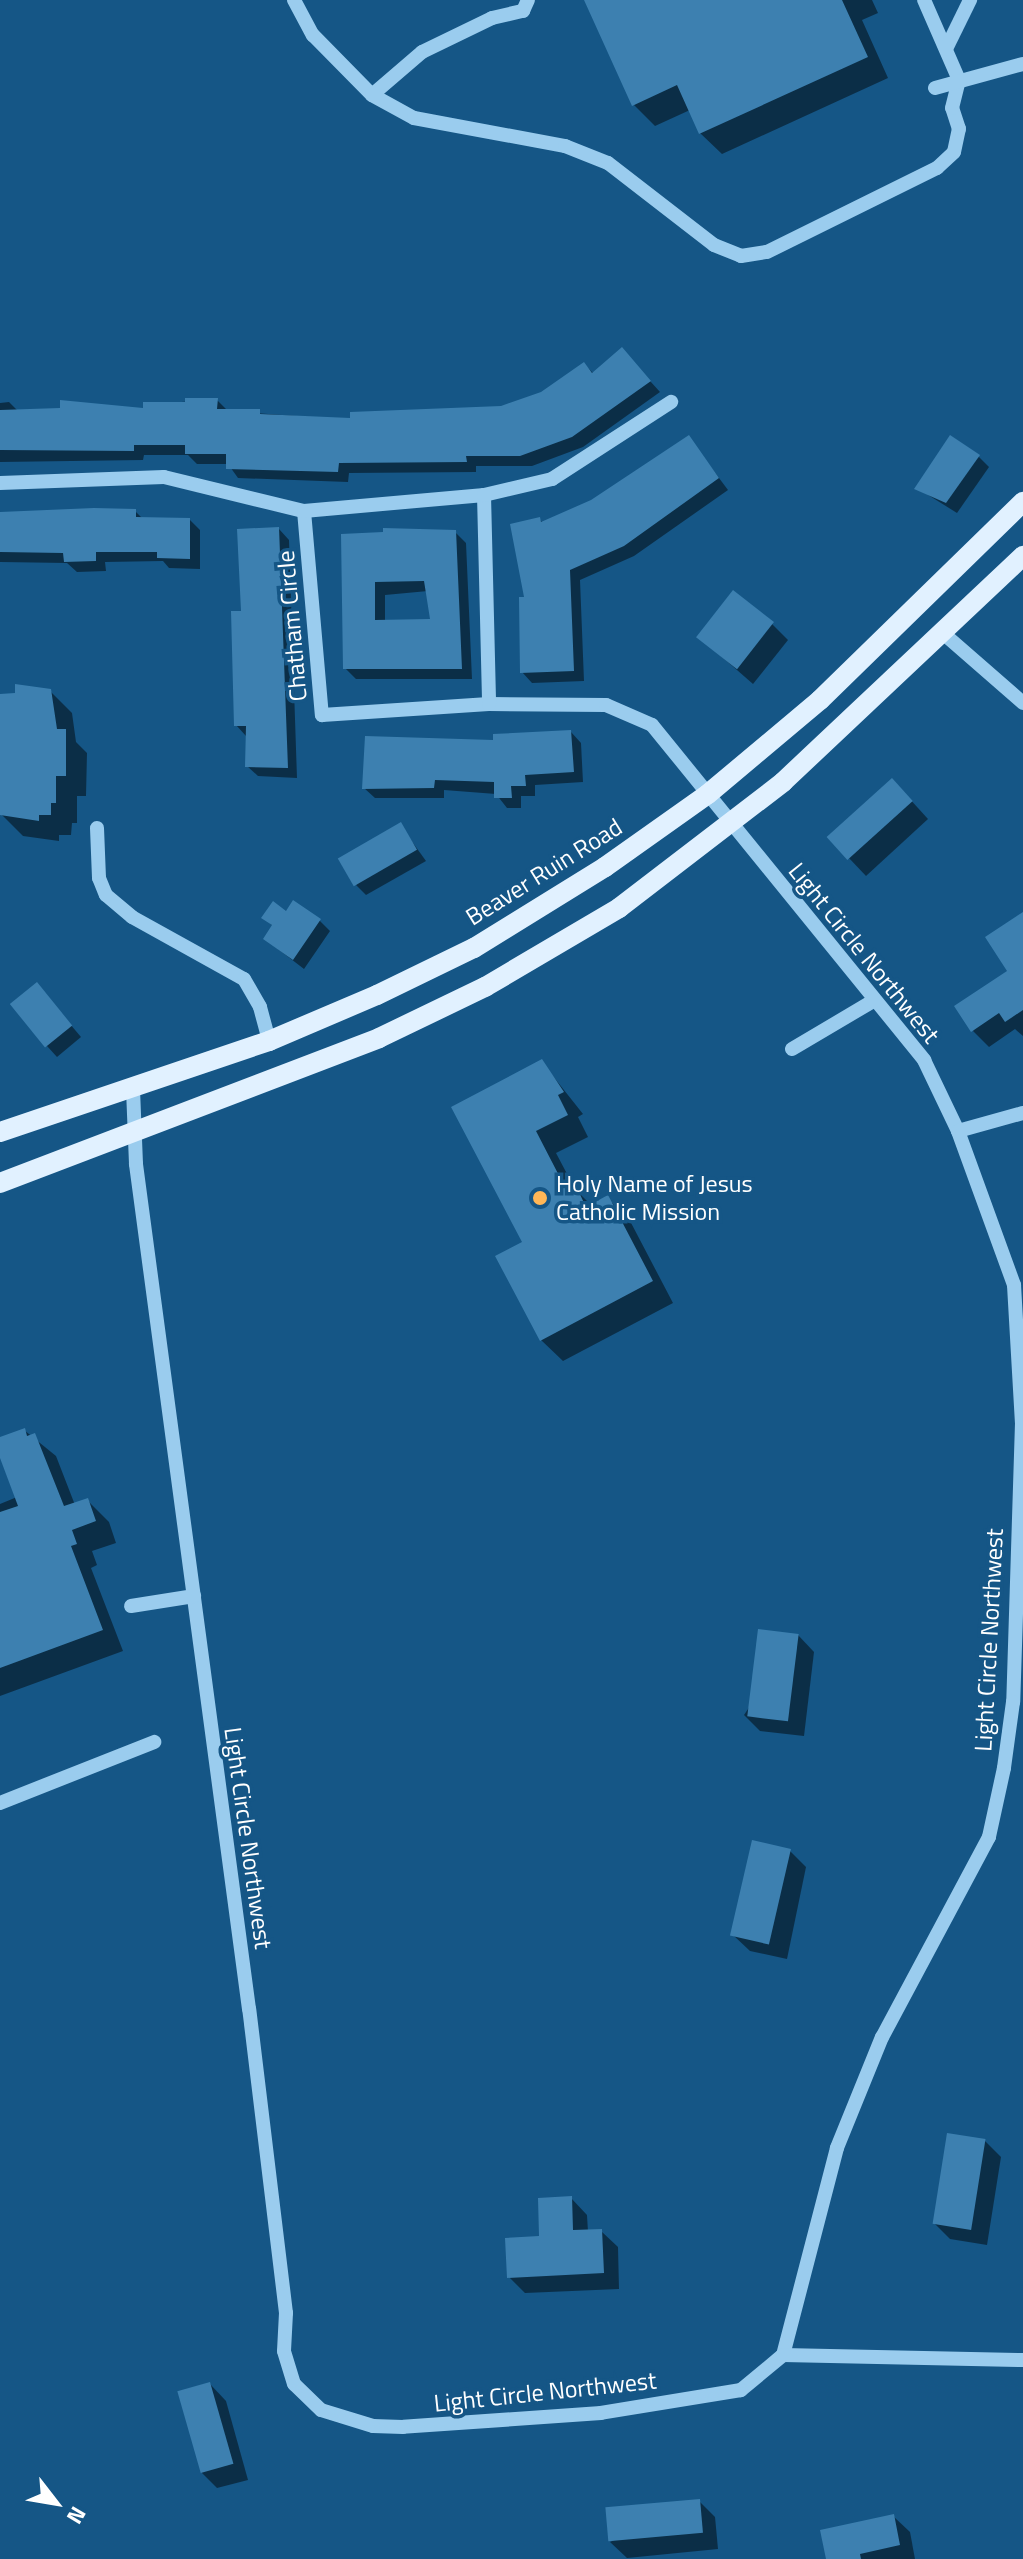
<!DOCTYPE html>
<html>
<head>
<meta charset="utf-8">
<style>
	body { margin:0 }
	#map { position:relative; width:1023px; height:2559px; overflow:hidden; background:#155686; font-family:"Titillium Web",sans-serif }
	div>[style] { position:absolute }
	.shadow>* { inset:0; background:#0007 }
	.building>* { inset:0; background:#3d80b0; transform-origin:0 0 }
	.minor>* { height:14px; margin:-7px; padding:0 7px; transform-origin:7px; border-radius:7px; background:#9accee }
	.major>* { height:20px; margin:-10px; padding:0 10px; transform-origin:10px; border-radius:10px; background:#e1f1ff }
	.dots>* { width:22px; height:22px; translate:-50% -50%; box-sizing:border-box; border:4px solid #155686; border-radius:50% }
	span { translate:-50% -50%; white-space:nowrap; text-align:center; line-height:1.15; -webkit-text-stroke:7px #155686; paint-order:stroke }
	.street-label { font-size:24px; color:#fff }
	.poi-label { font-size:24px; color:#fff }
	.left { translate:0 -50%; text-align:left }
	.north { position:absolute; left:16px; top:2463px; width:80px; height:80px; -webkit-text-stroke:6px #155686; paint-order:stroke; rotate:121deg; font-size:22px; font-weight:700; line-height:32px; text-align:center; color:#fff }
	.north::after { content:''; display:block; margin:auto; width:28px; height:36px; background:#fff; clip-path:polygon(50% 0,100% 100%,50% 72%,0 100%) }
</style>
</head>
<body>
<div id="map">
	<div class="shadow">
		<div style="clip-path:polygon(586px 0,872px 0,878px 13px,862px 20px,888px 78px,722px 154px,700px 133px,690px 110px,655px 126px,634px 105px)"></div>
		<div style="clip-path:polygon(632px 361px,660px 392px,583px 447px,532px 466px,476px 466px,476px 472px,349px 473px,348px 482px,238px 478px,228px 464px,197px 464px,188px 455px,144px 455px,143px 460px,0 462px,0 403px,9px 402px,18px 411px,62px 410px,62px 402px,145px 410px,145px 404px,217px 400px,228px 411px,352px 420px,501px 408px,542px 393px,584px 364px,594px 374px)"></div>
		<div style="clip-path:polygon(689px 438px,728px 490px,634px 556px,580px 580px,584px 681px,532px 683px,522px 672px,540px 520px,543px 523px,592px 502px)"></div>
		<div style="clip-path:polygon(979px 457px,989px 467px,957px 513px,917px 488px)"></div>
		<div style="clip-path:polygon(135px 511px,143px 519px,190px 520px,200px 530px,200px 569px,169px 568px,163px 561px,105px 562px,106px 571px,77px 572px,67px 563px,0 562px,0 513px)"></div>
		<div style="clip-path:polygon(279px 529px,289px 540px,297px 778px,258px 776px,247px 766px,246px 736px,236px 725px,243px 613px)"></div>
		<div style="clip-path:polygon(evenodd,455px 532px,466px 543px,472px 679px,356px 679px,345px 668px,385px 534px,455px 532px,428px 591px,432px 621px,385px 622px,385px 595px,428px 591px)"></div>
		<div style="clip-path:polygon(772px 624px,788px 640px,753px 684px,698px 636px)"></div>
		<div style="clip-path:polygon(50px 691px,72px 713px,76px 742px,87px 753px,86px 796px,77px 796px,77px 823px,72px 823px,71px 835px,59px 835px,59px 841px,23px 836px,2px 815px)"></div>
		<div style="clip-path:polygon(571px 732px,581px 743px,583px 782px,535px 785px,535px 796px,521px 796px,521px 808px,507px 808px,496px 794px,444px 790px,444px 798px,375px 798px,364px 788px,495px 742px)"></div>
		<div style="clip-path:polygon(908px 797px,928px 819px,866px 876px,830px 838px)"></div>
		<div style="clip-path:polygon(400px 825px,426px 861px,366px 895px,356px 885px)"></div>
		<div style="clip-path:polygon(287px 913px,320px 921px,330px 931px,304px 969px,265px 939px,274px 927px,264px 917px)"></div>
		<div style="clip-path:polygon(1023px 914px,1023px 1036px,1015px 1029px,989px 1047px,973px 1031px,1010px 972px)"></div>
		<div style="clip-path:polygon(37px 985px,81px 1037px,57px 1057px,47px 1046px)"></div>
		<div style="clip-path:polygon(541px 1061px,583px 1114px,578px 1117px,588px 1137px,556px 1153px,575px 1189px,592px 1206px,607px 1198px,629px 1219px,673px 1303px,563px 1361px,541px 1340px,524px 1243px)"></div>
		<div style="clip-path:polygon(24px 1430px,56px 1456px,75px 1505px,87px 1500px,109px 1522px,116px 1543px,92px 1551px,97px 1565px,91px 1568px,123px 1651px,0 1696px,0 1504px,17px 1497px,0 1449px)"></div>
		<div style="clip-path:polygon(798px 1635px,814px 1652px,804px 1736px,760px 1731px,744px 1715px)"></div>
		<div style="clip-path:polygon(790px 1851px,806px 1867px,787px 1959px,750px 1951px,733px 1935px)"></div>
		<div style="clip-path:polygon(985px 2141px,1001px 2157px,987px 2245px,950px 2239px,934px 2223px)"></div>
		<div style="clip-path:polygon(571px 2198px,587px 2215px,588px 2232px,601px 2231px,618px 2247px,619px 2289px,525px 2293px,509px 2277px)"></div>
		<div style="clip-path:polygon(210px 2384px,226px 2401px,248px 2480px,217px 2488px,201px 2472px)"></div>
		<div style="clip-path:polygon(699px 2501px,715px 2517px,718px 2549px,627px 2558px,610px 2542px)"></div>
		<div style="clip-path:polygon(893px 2516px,910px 2532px,915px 2559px,828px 2559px)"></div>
	</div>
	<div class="building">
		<div style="clip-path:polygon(584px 0,842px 0,868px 57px,699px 134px,677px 85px,632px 106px)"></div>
		<div style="clip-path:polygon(622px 347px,651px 381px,572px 437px,520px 456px,466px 456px,467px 462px,339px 463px,338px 472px,226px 469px,226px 454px,185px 454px,185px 445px,134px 445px,134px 451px,0 450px,0 410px,60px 408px,60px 400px,143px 408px,143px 402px,185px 402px,185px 398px,218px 398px,217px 409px,260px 409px,260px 414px,350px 418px,350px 412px,501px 406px,541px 392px,584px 362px,592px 373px)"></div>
		<div style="clip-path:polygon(689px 435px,719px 478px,624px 546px,570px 570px,574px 671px,520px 673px,519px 597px,524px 597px,510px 524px,540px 517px,541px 522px,591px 500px)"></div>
		<div style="clip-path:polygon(950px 435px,980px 455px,946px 503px,914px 489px)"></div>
		<div style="clip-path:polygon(94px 508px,136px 509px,136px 517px,190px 518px,190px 559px,157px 558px,157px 552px,96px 552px,96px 561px,64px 562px,63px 553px,0 552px,0 512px)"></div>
		<div style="clip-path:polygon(279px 527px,288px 768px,245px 767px,246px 726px,234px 726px,231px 611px,241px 611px,237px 529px)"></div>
		<div style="clip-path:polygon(evenodd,383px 528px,456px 530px,462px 669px,343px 669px,341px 534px,383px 532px,383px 528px,424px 581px,430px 619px,375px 620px,375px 582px,424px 581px)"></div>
		<div style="left:733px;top:590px;width:52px;height:60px;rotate:38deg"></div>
		<div style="clip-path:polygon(15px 684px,51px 689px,57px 729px,66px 729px,66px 776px,56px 776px,56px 803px,51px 803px,51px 815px,39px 815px,39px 821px,0 815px,0 694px,15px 693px)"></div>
		<div style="clip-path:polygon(571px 730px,574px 772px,525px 775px,526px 786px,511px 786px,512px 798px,494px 798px,494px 782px,435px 780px,434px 788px,362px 789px,365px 736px,493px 740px,493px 734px)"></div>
		<div style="left:892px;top:778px;width:31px;height:88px;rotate:48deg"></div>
		<div style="left:401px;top:822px;width:32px;height:73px;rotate:60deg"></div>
		<div style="clip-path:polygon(293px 900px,321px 919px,293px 960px,263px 939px,272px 925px,261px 918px,273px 901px,286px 911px)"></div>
		<div style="clip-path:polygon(1023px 912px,1023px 1010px,1005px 1022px,999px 1013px,971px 1032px,954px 1006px,1007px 971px,985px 937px)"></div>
		<div style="left:37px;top:982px;width:56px;height:35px;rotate:51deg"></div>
		<div style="clip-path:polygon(542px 1059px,564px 1092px,558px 1095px,568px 1115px,536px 1131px,567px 1191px,576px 1186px,586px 1207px,608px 1195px,653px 1281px,540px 1341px,495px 1256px,522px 1242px,451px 1107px)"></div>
		<div style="clip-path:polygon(25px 1428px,27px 1436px,35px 1433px,64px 1506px,88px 1498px,96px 1521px,72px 1530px,77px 1544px,71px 1546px,103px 1630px,0 1668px,0 1512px,18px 1506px,0 1458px,0 1437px)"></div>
		<div style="left:758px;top:1629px;width:41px;height:88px;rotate:7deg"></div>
		<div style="left:752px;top:1840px;width:40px;height:98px;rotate:13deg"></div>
		<div style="left:947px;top:2133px;width:39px;height:92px;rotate:9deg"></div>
		<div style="clip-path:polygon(572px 2196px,573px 2230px,602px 2229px,604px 2273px,507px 2278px,505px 2238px,539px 2236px,538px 2198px)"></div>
		<div style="left:210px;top:2382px;width:85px;height:34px;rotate:74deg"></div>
		<div style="left:700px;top:2499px;width:34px;height:95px;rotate:85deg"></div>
		<div style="clip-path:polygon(894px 2514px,900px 2545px,860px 2554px,861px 2559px,826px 2559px,820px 2530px)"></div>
	</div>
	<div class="minor">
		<div style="left:294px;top:0;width:40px;rotate:62deg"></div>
		<div style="left:313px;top:35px;width:84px;rotate:45.5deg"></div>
		<div style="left:372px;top:95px;width:48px;rotate:28.7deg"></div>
		<div style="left:414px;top:118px;width:154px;rotate:10.5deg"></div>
		<div style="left:565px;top:146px;width:46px;rotate:21.6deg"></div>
		<div style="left:608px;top:163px;width:134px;rotate:37.7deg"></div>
		<div style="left:714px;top:245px;width:29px;rotate:22deg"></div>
		<div style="left:741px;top:256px;width:26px;rotate:-9deg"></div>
		<div style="left:767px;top:252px;width:190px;rotate:-26.3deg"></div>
		<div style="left:937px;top:168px;width:23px;rotate:-43deg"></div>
		<div style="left:954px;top:152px;width:24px;rotate:-78deg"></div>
		<div style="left:959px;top:129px;width:22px;rotate:-108deg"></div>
		<div style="left:952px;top:108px;width:29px;rotate:-76deg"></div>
		<div style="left:959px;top:80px;width:87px;rotate:-113.6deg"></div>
		<div style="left:946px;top:49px;width:55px;rotate:-63.9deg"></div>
		<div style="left:935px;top:88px;width:91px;rotate:-15.3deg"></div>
		<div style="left:372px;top:95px;width:66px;rotate:-40.7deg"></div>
		<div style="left:422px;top:52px;width:78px;rotate:-25.9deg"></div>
		<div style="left:492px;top:18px;width:32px;rotate:-13deg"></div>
		<div style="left:523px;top:11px;width:12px;rotate:-66deg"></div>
		<div style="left:0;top:483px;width:164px;rotate:-2.1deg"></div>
		<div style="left:164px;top:477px;width:144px;rotate:13.7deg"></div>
		<div style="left:304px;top:511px;width:205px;rotate:85deg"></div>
		<div style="left:322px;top:715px;width:167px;rotate:-3.8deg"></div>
		<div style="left:489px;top:704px;width:117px;rotate:0.5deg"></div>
		<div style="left:606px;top:705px;width:50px;rotate:23.5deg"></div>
		<div style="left:652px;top:725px;width:432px;rotate:50.9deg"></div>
		<div style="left:924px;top:1060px;width:79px;rotate:64.4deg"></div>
		<div style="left:958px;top:1131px;width:164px;rotate:70deg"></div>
		<div style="left:1014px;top:1285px;width:138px;rotate:86.7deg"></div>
		<div style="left:1022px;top:1423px;width:279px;rotate:91.8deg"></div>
		<div style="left:1013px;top:1702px;width:67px;rotate:97.8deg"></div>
		<div style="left:1004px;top:1768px;width:71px;rotate:102.3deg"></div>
		<div style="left:989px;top:1837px;width:227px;rotate:118.1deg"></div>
		<div style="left:882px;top:2037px;width:120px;rotate:112.1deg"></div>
		<div style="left:837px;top:2148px;width:214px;rotate:104.6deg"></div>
		<div style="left:783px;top:2355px;width:55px;rotate:140.2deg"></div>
		<div style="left:741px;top:2390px;width:142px;rotate:170.7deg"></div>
		<div style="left:601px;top:2413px;width:198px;rotate:176deg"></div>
		<div style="left:403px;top:2427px;width:30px;rotate:-178deg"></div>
		<div style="left:373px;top:2426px;width:54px;rotate:-162.9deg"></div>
		<div style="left:321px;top:2410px;width:37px;rotate:-136deg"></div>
		<div style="left:294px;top:2384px;width:34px;rotate:-107deg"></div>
		<div style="left:284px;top:2351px;width:38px;rotate:-87deg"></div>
		<div style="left:286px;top:2313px;width:306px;rotate:-96.9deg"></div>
		<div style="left:249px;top:2009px;width:853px;rotate:-97.62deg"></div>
		<div style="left:136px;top:1164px;width:76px;rotate:-92.3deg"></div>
		<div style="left:484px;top:495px;width:209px;rotate:88.6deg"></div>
		<div style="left:304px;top:511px;width:181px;rotate:-5.1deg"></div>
		<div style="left:484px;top:495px;width:70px;rotate:-13.2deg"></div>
		<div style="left:552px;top:479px;width:142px;rotate:-32.9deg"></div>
		<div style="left:944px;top:634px;width:105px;rotate:41.1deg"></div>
		<div style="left:97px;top:828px;width:50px;rotate:87.7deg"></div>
		<div style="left:99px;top:878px;width:18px;rotate:68deg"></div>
		<div style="left:106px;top:895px;width:34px;rotate:40deg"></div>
		<div style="left:132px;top:917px;width:128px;rotate:29deg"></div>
		<div style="left:244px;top:979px;width:32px;rotate:60deg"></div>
		<div style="left:260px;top:1007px;width:35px;rotate:75deg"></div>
		<div style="left:792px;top:1049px;width:96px;rotate:-30.6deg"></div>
		<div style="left:958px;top:1131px;width:67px;rotate:-15.5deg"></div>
		<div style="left:131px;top:1606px;width:64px;rotate:-9deg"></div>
		<div style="left:0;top:1803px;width:166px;rotate:-21.6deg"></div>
		<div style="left:783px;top:2355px;width:240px;rotate:1.2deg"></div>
	</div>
	<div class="major">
		<div style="left:0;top:1132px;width:284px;rotate:-18.7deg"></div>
		<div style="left:269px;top:1041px;width:117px;rotate:-23.1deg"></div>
		<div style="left:377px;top:995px;width:108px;rotate:-25.9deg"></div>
		<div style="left:474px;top:948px;width:154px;rotate:-31.7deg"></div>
		<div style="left:605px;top:867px;width:126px;rotate:-35.3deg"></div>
		<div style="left:708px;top:794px;width:146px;rotate:-40deg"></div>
		<div style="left:820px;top:700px;width:284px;rotate:-44.3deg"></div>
		<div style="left:0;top:1183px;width:406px;rotate:-20.9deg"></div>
		<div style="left:379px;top:1038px;width:118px;rotate:-25.7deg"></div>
		<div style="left:485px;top:987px;width:156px;rotate:-30.5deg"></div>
		<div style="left:619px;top:908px;width:207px;rotate:-37.5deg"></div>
		<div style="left:783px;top:782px;width:330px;rotate:-43.3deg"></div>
	</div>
	<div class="dots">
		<div style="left:540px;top:1198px;background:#ffb757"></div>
	</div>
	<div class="street-label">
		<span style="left:292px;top:626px;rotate:-95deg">Chatham Circle</span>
		<span style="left:544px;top:872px;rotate:-32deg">Beaver Ruin Road</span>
		<span style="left:864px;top:953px;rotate:51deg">Light Circle Northwest</span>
		<span style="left:989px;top:1640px;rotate:-87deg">Light Circle Northwest</span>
		<span style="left:248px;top:1838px;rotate:82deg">Light Circle Northwest</span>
		<span style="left:545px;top:2392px;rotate:-6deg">Light Circle Northwest</span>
	</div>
	<div class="poi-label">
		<span class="left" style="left:556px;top:1198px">Holy Name of Jesus<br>Catholic Mission</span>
	</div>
	<div class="north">N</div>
</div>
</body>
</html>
